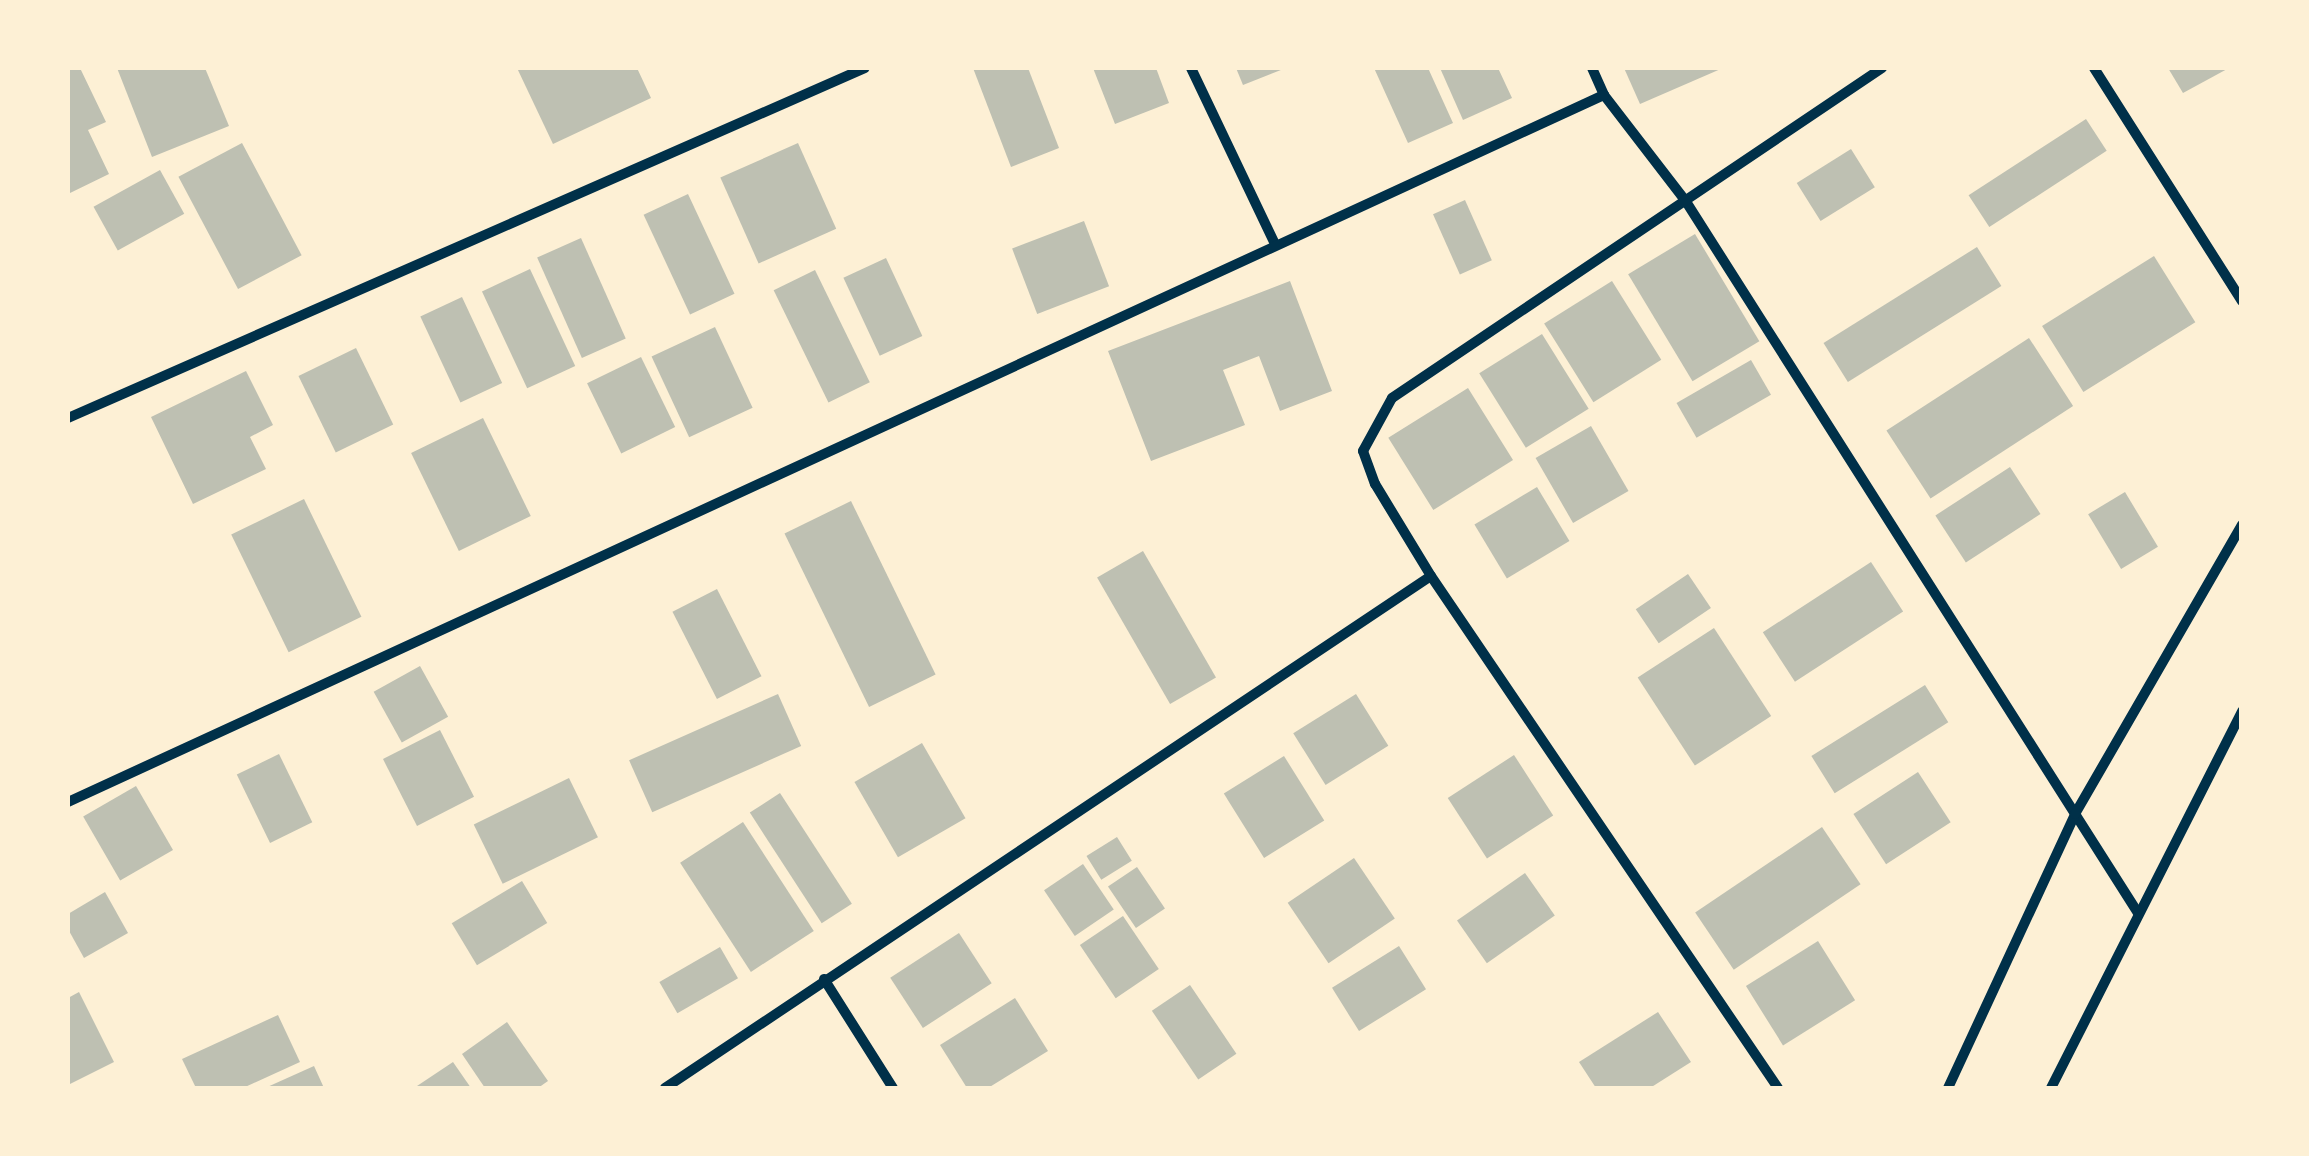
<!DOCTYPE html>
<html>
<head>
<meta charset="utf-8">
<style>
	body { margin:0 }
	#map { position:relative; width:2309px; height:1156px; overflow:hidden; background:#fdf0d5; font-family:"Golos Text",sans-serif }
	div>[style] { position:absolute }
	.building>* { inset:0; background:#bec0b2; transform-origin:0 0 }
	.minor>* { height:10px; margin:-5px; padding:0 5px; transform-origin:5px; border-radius:5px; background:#003049 }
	span { translate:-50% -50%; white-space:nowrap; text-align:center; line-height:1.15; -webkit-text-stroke:10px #fdf0d5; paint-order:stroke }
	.frame { position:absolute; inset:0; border:70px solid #fdf0d5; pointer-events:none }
</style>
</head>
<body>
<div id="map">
	<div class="building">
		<div style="clip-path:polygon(68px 68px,80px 68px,106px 122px,88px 130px,109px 174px,68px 194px)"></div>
		<div style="clip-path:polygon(117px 68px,205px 68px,229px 126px,152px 157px)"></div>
		<div style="clip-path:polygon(517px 68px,637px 68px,651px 98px,553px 144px)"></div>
		<div style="clip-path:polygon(973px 68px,1028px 68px,1059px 148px,1011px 167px)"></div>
		<div style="clip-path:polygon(1093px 68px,1156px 68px,1169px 103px,1115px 124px)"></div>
		<div style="clip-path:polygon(1236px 68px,1286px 68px,1243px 85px)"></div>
		<div style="clip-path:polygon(1374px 68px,1428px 68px,1453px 123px,1408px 143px)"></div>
		<div style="clip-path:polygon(1440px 68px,1498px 68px,1512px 98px,1463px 120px)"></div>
		<div style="clip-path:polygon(1624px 68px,1723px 68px,1640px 104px)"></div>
		<div style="clip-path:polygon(2168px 68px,2229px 68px,2183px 93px)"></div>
		<div style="left:2086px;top:119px;width:38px;height:140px;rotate:57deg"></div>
		<div style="left:242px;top:143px;width:127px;height:72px;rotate:62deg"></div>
		<div style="left:798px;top:143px;width:94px;height:85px;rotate:66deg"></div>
		<div style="left:1851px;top:149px;width:45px;height:64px;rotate:58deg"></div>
		<div style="left:160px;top:170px;width:50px;height:76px;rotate:61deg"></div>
		<div style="left:688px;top:194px;width:110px;height:49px;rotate:65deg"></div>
		<div style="left:1465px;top:200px;width:66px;height:35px;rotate:66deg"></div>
		<div style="left:1084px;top:221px;width:70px;height:77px;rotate:69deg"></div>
		<div style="left:1695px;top:234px;width:125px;height:78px;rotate:59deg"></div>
		<div style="left:581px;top:238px;width:110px;height:48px;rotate:66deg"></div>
		<div style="left:1977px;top:247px;width:46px;height:181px;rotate:58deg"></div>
		<div style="left:2154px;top:256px;width:78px;height:132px;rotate:58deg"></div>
		<div style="left:886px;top:258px;width:86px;height:47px;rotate:65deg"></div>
		<div style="left:530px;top:269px;width:107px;height:53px;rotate:65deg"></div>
		<div style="left:815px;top:270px;width:125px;height:46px;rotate:64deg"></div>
		<div style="clip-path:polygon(1290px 281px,1332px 391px,1280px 411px,1259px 356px,1223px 370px,1245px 425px,1151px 461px,1108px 351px)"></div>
		<div style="left:1612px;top:281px;width:93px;height:80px;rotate:58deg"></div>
		<div style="left:462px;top:297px;width:95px;height:46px;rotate:65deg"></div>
		<div style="left:715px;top:327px;width:89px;height:70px;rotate:65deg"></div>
		<div style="left:1542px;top:334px;width:88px;height:74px;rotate:58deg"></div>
		<div style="left:2029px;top:338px;width:81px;height:170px;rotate:57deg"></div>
		<div style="left:356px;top:348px;width:85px;height:64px;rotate:64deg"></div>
		<div style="left:641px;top:357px;width:78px;height:60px;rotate:64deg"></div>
		<div style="left:1751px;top:360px;width:40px;height:86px;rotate:60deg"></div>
		<div style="clip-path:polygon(246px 371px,273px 425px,250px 437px,266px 469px,193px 504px,151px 417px)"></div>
		<div style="left:1468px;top:388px;width:85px;height:94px;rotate:58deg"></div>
		<div style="left:483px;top:418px;width:109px;height:80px;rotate:64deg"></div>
		<div style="left:1591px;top:426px;width:75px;height:64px;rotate:60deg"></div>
		<div style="left:2010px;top:467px;width:56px;height:89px;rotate:57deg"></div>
		<div style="left:1537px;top:487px;width:63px;height:73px;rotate:59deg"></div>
		<div style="left:2125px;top:492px;width:64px;height:43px;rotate:59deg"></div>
		<div style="left:304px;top:499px;width:131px;height:81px;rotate:64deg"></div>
		<div style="left:851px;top:501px;width:193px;height:74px;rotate:64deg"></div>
		<div style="left:1143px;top:551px;width:146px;height:53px;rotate:60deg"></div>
		<div style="left:1871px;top:562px;width:59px;height:129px;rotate:57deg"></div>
		<div style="left:1688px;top:574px;width:41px;height:63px;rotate:56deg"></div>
		<div style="left:717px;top:589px;width:98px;height:50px;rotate:63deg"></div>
		<div style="left:1714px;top:628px;width:105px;height:91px;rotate:57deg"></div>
		<div style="left:420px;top:666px;width:58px;height:53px;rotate:61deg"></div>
		<div style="left:1925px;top:685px;width:44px;height:134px;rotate:58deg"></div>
		<div style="left:778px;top:694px;width:57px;height:163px;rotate:66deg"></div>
		<div style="left:1356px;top:694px;width:61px;height:74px;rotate:58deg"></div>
		<div style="left:440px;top:730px;width:75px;height:64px;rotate:63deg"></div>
		<div style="left:922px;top:743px;width:87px;height:78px;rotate:60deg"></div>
		<div style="left:279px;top:754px;width:76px;height:47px;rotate:64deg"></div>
		<div style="left:1514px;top:755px;width:72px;height:79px;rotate:57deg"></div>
		<div style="left:1284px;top:756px;width:76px;height:71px;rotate:58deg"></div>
		<div style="left:1918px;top:772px;width:60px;height:77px;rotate:57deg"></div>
		<div style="left:569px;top:778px;width:66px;height:106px;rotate:64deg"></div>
		<div style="left:136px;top:786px;width:74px;height:61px;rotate:60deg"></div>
		<div style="left:780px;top:793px;width:132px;height:36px;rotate:57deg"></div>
		<div style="left:743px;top:822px;width:130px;height:75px;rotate:57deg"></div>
		<div style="left:1822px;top:827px;width:69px;height:153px;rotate:56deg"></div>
		<div style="left:1117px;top:837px;width:28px;height:36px;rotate:58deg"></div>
		<div style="left:1354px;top:858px;width:73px;height:80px;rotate:56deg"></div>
		<div style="left:1083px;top:864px;width:55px;height:47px;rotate:56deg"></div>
		<div style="left:1137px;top:867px;width:50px;height:35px;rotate:56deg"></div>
		<div style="left:1525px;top:873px;width:52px;height:83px;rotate:55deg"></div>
		<div style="left:522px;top:881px;width:49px;height:82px;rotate:59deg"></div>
		<div style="clip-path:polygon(105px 892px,128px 933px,84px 958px,68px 929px,68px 914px)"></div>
		<div style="left:1123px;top:916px;width:64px;height:52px;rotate:56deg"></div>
		<div style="left:959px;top:933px;width:60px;height:82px;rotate:57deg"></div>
		<div style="left:1818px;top:941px;width:70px;height:85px;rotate:58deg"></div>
		<div style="left:1399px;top:946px;width:51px;height:79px;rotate:58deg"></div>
		<div style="left:720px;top:947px;width:36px;height:70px;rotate:60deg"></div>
		<div style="left:1190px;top:985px;width:83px;height:46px;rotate:56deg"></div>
		<div style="clip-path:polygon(79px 992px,114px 1062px,68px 1085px,68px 998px)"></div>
		<div style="clip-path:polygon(1015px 998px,1048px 1051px,988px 1088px,967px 1088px,940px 1045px)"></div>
		<div style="clip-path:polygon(1658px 1012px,1691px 1062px,1650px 1088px,1596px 1088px,1579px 1062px)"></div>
		<div style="clip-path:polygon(278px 1015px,300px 1062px,243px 1088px,196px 1088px,182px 1059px)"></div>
		<div style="clip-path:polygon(507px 1022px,548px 1081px,538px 1088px,485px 1088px,462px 1054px)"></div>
		<div style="clip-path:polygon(453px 1062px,471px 1088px,414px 1088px)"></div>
		<div style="clip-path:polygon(314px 1066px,324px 1088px,265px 1088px)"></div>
	</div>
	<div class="minor">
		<div style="left:1191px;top:68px;width:193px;rotate:64.5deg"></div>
		<div style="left:1592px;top:68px;width:30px;rotate:66deg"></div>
		<div style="left:1604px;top:95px;width:133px;rotate:52.4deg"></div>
		<div style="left:1685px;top:200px;width:845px;rotate:57.57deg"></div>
		<div style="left:2094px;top:68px;width:276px;rotate:57.6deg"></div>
		<div style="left:68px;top:418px;width:870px;rotate:-23.71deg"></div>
		<div style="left:68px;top:802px;width:1691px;rotate:-24.72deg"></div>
		<div style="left:824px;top:979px;width:129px;rotate:57.7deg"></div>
		<div style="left:665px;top:1088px;width:921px;rotate:-33.76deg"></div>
		<div style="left:1778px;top:1088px;width:619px;rotate:-124.13deg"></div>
		<div style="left:1431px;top:576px;width:108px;rotate:-121.3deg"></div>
		<div style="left:1375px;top:484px;width:35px;rotate:-110deg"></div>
		<div style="left:1363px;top:451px;width:60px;rotate:-61.3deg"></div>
		<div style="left:1392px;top:398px;width:591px;rotate:-33.96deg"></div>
		<div style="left:1948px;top:1088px;width:302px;rotate:-65.1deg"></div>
		<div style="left:2075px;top:814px;width:334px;rotate:-60deg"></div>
		<div style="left:2051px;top:1088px;width:423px;rotate:-63.1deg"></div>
	</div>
	<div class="frame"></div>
</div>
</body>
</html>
